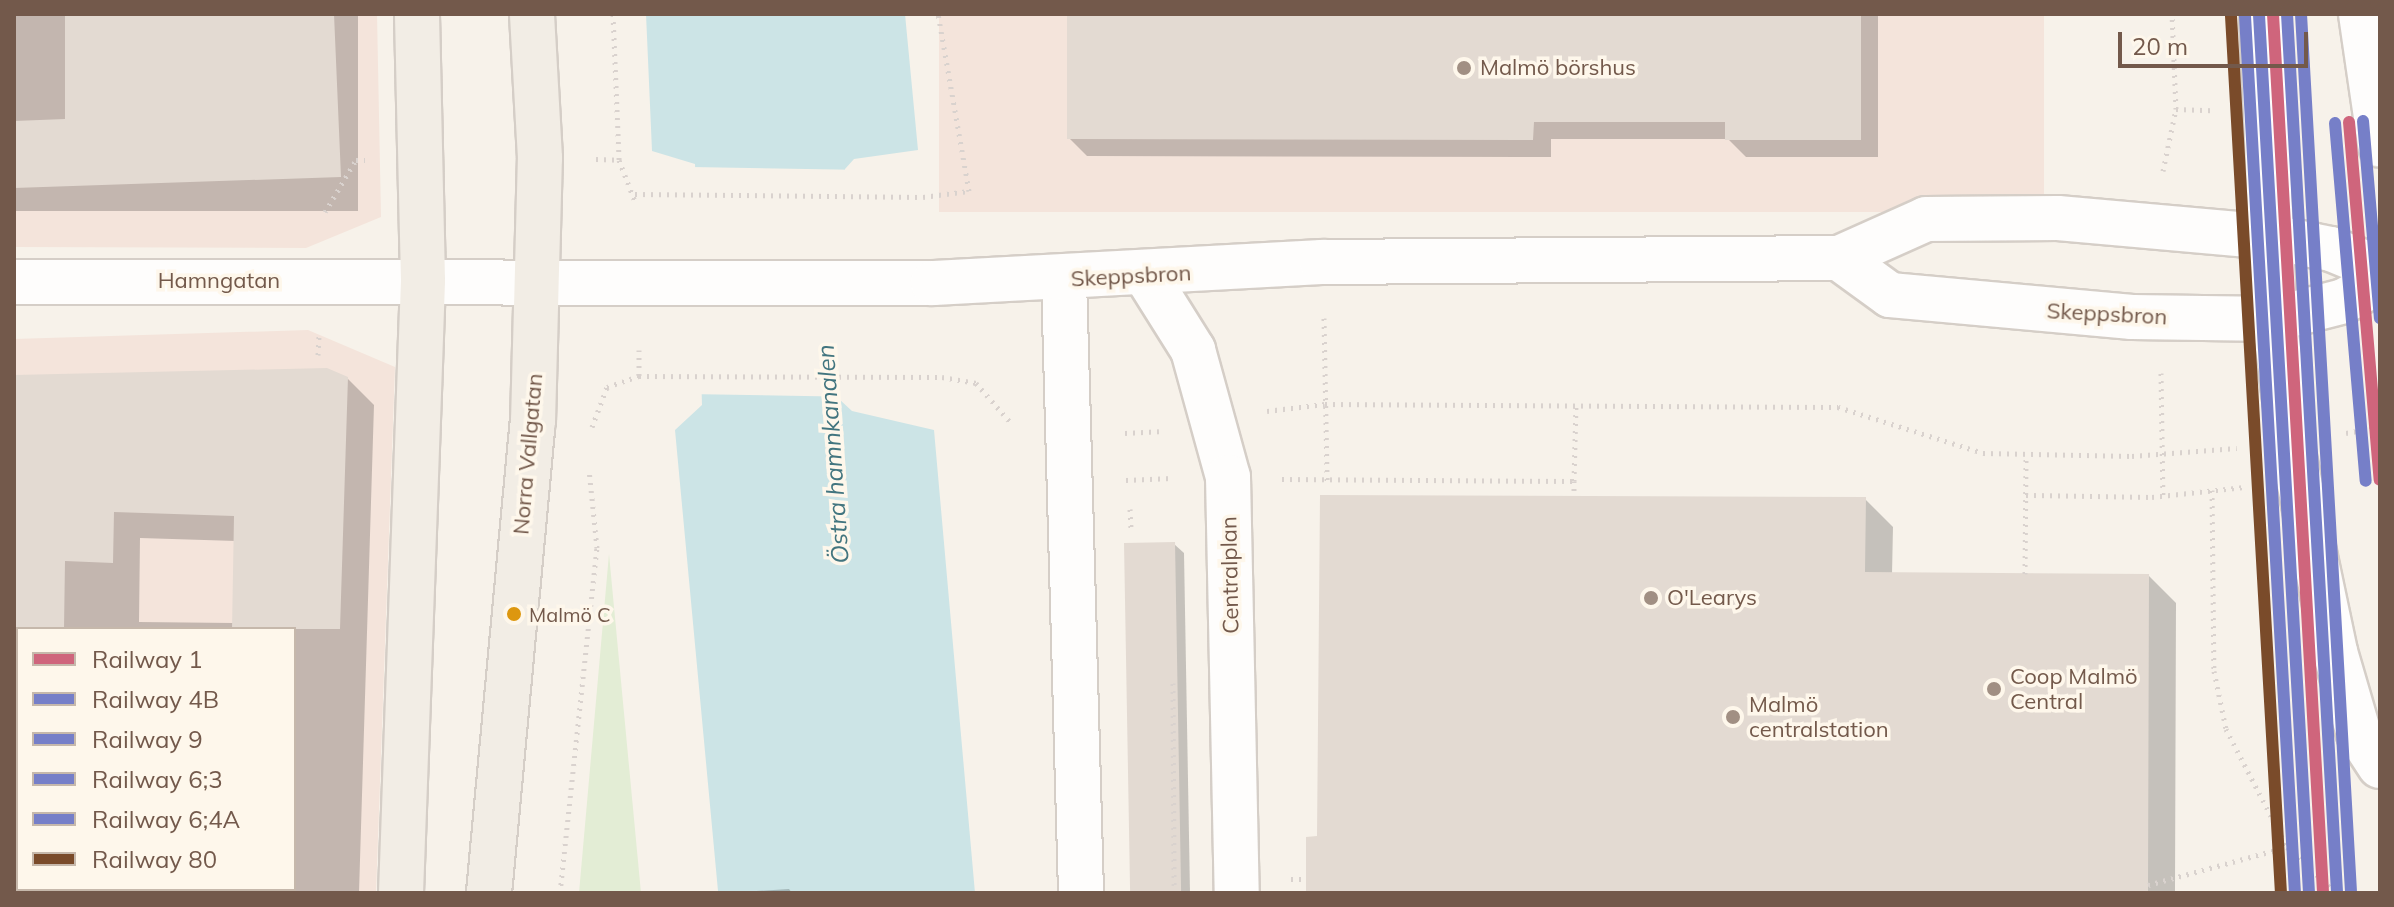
<!DOCTYPE html>
<html>
<head>
<meta charset="utf-8">
<style>
	body { margin:0 }
	#map { position:relative; width:2394px; height:907px; overflow:hidden; background:#f7f2ea; font-family:Mulish,sans-serif }
	div>[style] { position:absolute }
	.commercial>* { inset:0; background:#f4e4db; transform-origin:0 0 }
	.green>* { inset:0; background:#e3edd5 }
	.water>* { inset:0; background:#cce4e6 }
	.pier>* { inset:0; background:#f7f2ea; transform-origin:0 0 }
	.shadow>* { inset:0; background:#0003; transform-origin:0 0 }
	.building>* { inset:0; background:#e3dad2; transform-origin:0 0 }
	.path>* { height:5px; margin-top:-2.5px; transform-origin:0; background:repeating-linear-gradient(90deg,#d9d2ce 0 2px,transparent 0 8px) }
	.roads { filter:drop-shadow(2px 0 #d5cec7) drop-shadow(-2px 0 #d5cec7) drop-shadow(0 2px #d5cec7) drop-shadow(0 -2px #d5cec7) }
	.minor>* { height:44px; margin:-22px; padding:0 22px; transform-origin:22px; border-radius:22px; background:#fefdfc }
	.major>* { height:44px; margin:-22px; padding:0 22px; transform-origin:22px; border-radius:22px; background:#f2ede5 }
	.rail-1>* { height:12px; margin:-6px; padding:0 6px; transform-origin:6px; border-radius:6px; background:#cf657c }
	.rail-2>* { height:12px; margin:-6px; padding:0 6px; transform-origin:6px; border-radius:6px; background:#767fc8 }
	.rail-3>* { height:12px; margin:-6px; padding:0 6px; transform-origin:6px; border-radius:6px; background:#767fc8 }
	.rail-4>* { height:12px; margin:-6px; padding:0 6px; transform-origin:6px; border-radius:6px; background:#767fc8 }
	.rail-5>* { height:12px; margin:-6px; padding:0 6px; transform-origin:6px; border-radius:6px; background:#767fc8 }
	.rail-6>* { height:12px; margin:-6px; padding:0 6px; transform-origin:6px; border-radius:6px; background:#7a4b2a }
	.dots>* { width:22px; height:22px; translate:-50% -50%; box-sizing:border-box; border:4px solid #fef7eb; border-radius:50% }
	span { translate:-50% -50%; white-space:nowrap; text-align:center; line-height:1.15; -webkit-text-stroke:7px #fef7eb; paint-order:stroke }
	.bus-label { font-size:20px; color:#73594b }
	.left { translate:0 -50%; text-align:left }
	.poi-label { font-size:22px; color:#73594b }
	.street-label { font-size:22px; color:#73594b }
	.water-label { font-size:24px; color:#42757f; font-style:italic }
	.frame { position:absolute; inset:0; border:16px solid #73594b; pointer-events:none }
	.legend { position:absolute; left:16px; top:627px; width:280px; height:264px; box-sizing:border-box; background:#fef7eb; border:2px solid #c6b8ab; margin:0; padding:10px 14px; list-style:none; font-size:24px; color:#73594b }
	.legend li { display:flex; align-items:center; gap:16px; height:40px }
	.legend b { width:40px; border:2px solid #c6b8ab }
	.scale { position:absolute; left:2118px; top:32px; width:190px; height:36px; box-sizing:border-box; border:4px solid #73594b; border-top:0; padding-left:10px; font-size:24px; line-height:28px; white-space:nowrap; color:#73594b; -webkit-text-stroke:6px #fef7eb; paint-order:stroke }
</style>
</head>
<body>
<div id="map">
	<div class="commercial">
		<div style="clip-path:polygon(14px 14px,377px 14px,381px 217px,306px 248px,14px 247px)"></div>
		<div style="left:939px;top:14px;width:1105px;height:198px"></div>
		<div style="clip-path:polygon(evenodd,308px 330px,395px 367px,376px 893px,14px 893px,14px 339px,308px 330px,18px 629px,294px 629px,294px 889px,18px 889px,18px 629px)"></div>
	</div>
	<div class="green">
		<div style="clip-path:polygon(609px 554px,641px 893px,579px 893px)"></div>
	</div>
	<div class="water">
		<div style="clip-path:polygon(646px 14px,905px 14px,918px 150px,854px 159px,845px 169px,839px 399px,852px 411px,934px 430px,975px 893px,718px 891px,675px 430px,702px 405px,695px 164px,652px 151px)"></div>
	</div>
	<div class="pier">
		<div style="left:691px;top:167px;width:160px;height:227px;rotate:1deg"></div>
	</div>
	<div class="shadow">
		<div style="left:14px;top:14px;width:344px;height:197px"></div>
		<div style="clip-path:polygon(1069px 14px,1878px 14px,1878px 157px,1746px 157px,1728px 139px,1551px 139px,1551px 157px,1087px 156px,1069px 138px)"></div>
		<div style="clip-path:polygon(evenodd,14px 377px,347px 378px,374px 405px,359px 893px,152px 893px,294px 889px,294px 629px,18px 629px,18px 889px,39px 893px,14px 893px,14px 377px,140px 538px,236px 541px,234px 623px,139px 622px,140px 538px)"></div>
		<div style="clip-path:polygon(1865px 499px,1893px 527px,1892px 575px,2149px 576px,2176px 603px,2175px 893px,1308px 893px,1319px 838px)"></div>
		<div style="clip-path:polygon(1174px 544px,1184px 553px,1190px 893px,1132px 893px)"></div>
		<div style="clip-path:polygon(789px 889px,792px 893px,725px 893px)"></div>
	</div>
	<div class="building">
		<div style="clip-path:polygon(65px 14px,334px 14px,341px 177px,14px 188px,14px 121px,65px 119px)"></div>
		<div style="clip-path:polygon(1067px 14px,1861px 14px,1861px 140px,1725px 140px,1725px 122px,1534px 122px,1533px 140px,1067px 139px)"></div>
		<div style="clip-path:polygon(327px 368px,348px 377px,340px 629px,232px 629px,234px 516px,114px 512px,113px 563px,65px 561px,64px 629px,14px 629px,14px 375px)"></div>
		<div style="clip-path:polygon(1320px 495px,1866px 497px,1865px 572px,2149px 574px,2148px 893px,1306px 893px,1306px 837px,1317px 836px)"></div>
		<div style="left:1175px;top:542px;width:351px;height:51px;rotate:89deg"></div>
	</div>
	<div class="path">
		<div style="left:613px;top:14px;width:146px;rotate:87.6deg"></div>
		<div style="left:619px;top:160px;width:47px;rotate:68.9deg"></div>
		<div style="left:2176px;top:109px;width:35px;rotate:2deg"></div>
		<div style="left:596px;top:159px;width:23px;rotate:2deg"></div>
		<div style="left:2163px;top:171px;width:63px;rotate:-78.2deg"></div>
		<div style="left:2176px;top:109px;width:95px;rotate:-92.4deg"></div>
		<div style="left:635px;top:194px;width:288px;rotate:0.6deg"></div>
		<div style="left:923px;top:197px;width:46px;rotate:-7.4deg"></div>
		<div style="left:969px;top:191px;width:180px;rotate:-99.9deg"></div>
		<div style="left:325px;top:212px;width:61px;rotate:-59.2deg"></div>
		<div style="left:356px;top:160px;width:9px"></div>
		<div style="left:1324px;top:318px;width:163px;rotate:88.9deg"></div>
		<div style="left:639px;top:350px;width:26px;rotate:90deg"></div>
		<div style="left:318px;top:355px;width:19px;rotate:-87deg"></div>
		<div style="left:2161px;top:373px;width:122px;rotate:89.1deg"></div>
		<div style="left:1267px;top:411px;width:58px;rotate:-6.9deg"></div>
		<div style="left:1325px;top:404px;width:513px;rotate:0.34deg"></div>
		<div style="left:1838px;top:407px;width:152px;rotate:17.6deg"></div>
		<div style="left:1983px;top:453px;width:149px;rotate:1.2deg"></div>
		<div style="left:2132px;top:456px;width:105px;rotate:-4.4deg"></div>
		<div style="left:592px;top:427px;width:43px;rotate:-69.4deg"></div>
		<div style="left:607px;top:387px;width:34px;rotate:-19deg"></div>
		<div style="left:639px;top:376px;width:303px;rotate:0.2deg"></div>
		<div style="left:942px;top:377px;width:35px;rotate:10deg"></div>
		<div style="left:976px;top:383px;width:55px;rotate:48.7deg"></div>
		<div style="left:1125px;top:433px;width:34px;rotate:-3deg"></div>
		<div style="left:2346px;top:433px;width:35px;rotate:-10deg"></div>
		<div style="left:1282px;top:479px;width:292px;rotate:0.4deg"></div>
		<div style="left:1574px;top:481px;width:15px;rotate:90deg"></div>
		<div style="left:1126px;top:480px;width:46px;rotate:-2.5deg"></div>
		<div style="left:1574px;top:481px;width:76px;rotate:-88.5deg"></div>
		<div style="left:2212px;top:490px;width:181px;rotate:89.4deg"></div>
		<div style="left:2214px;top:671px;width:59px;rotate:78.3deg"></div>
		<div style="left:2226px;top:729px;width:133px;rotate:62.7deg"></div>
		<div style="left:2287px;top:847px;width:67px;rotate:43.2deg"></div>
		<div style="left:2026px;top:495px;width:126px;rotate:0.9deg"></div>
		<div style="left:2152px;top:497px;width:93px;rotate:-6.2deg"></div>
		<div style="left:1130px;top:509px;width:22px;rotate:87deg"></div>
		<div style="left:2025px;top:574px;width:119px;rotate:-89.5deg"></div>
		<div style="left:1173px;top:683px;width:210px;rotate:89.7deg"></div>
		<div style="left:1291px;top:879px;width:15px"></div>
		<div style="left:2148px;top:885px;width:144px;rotate:-15.3deg"></div>
		<div style="left:560px;top:893px;width:347px;rotate:-83.9deg"></div>
		<div style="left:597px;top:548px;width:79px;rotate:-95.8deg"></div>
	</div>
	<div class="roads">
		<div class="minor">
			<div style="left:2262px;top:14px;width:305px;rotate:87.7deg"></div>
			<div style="left:2274px;top:319px;width:125px;rotate:82.2deg"></div>
			<div style="left:2291px;top:443px;width:214px;rotate:78.1deg"></div>
			<div style="left:2335px;top:652px;width:85px;rotate:73.7deg"></div>
			<div style="left:2359px;top:734px;width:38px;rotate:57deg"></div>
			<div style="left:2361px;top:14px;width:132px;rotate:81.7deg"></div>
			<div style="left:1839px;top:258px;width:63px;rotate:36deg"></div>
			<div style="left:1890px;top:295px;width:243px;rotate:5.2deg"></div>
			<div style="left:2132px;top:317px;width:142px;rotate:0.8deg"></div>
			<div style="left:2274px;top:319px;width:72px;rotate:-14.4deg"></div>
			<div style="left:2344px;top:301px;width:41px;rotate:-29.1deg"></div>
			<div style="left:1146px;top:275px;width:89px;rotate:57.9deg"></div>
			<div style="left:1193px;top:350px;width:132px;rotate:74.6deg"></div>
			<div style="left:1228px;top:477px;width:416px;rotate:88.8deg"></div>
			<div style="left:1064px;top:280px;width:613px;rotate:88.41deg"></div>
			<div style="left:14px;top:282px;width:919px;rotate:0.06deg"></div>
			<div style="left:933px;top:283px;width:390px;rotate:-3.1deg"></div>
			<div style="left:1322px;top:262px;width:517px;rotate:-0.44deg"></div>
			<div style="left:1839px;top:258px;width:95px;rotate:-24.1deg"></div>
			<div style="left:1926px;top:219px;width:132px;rotate:-0.4deg"></div>
			<div style="left:2058px;top:218px;width:214px;rotate:5.1deg"></div>
			<div style="left:2271px;top:237px;width:61px;rotate:11.3deg"></div>
			<div style="left:2331px;top:249px;width:53px;rotate:22.2deg"></div>
		</div>
		<div class="major">
			<div style="left:401px;top:893px;width:613px;rotate:-87.94deg"></div>
			<div style="left:423px;top:280px;width:266px;rotate:-91.3deg"></div>
			<div style="left:489px;top:893px;width:473px;rotate:-84.7deg"></div>
			<div style="left:533px;top:422px;width:264px;rotate:-88.5deg"></div>
			<div style="left:540px;top:158px;width:144px;rotate:-93.2deg"></div>
		</div>
	</div>
	<div class="rail-1">
		<div style="left:2273px;top:14px;width:880px;rotate:86.74deg"></div>
		<div style="left:2349px;top:122px;width:359px;rotate:85.1deg"></div>
	</div>
	<div class="rail-2">
		<div style="left:2259px;top:15px;width:879px;rotate:86.74deg"></div>
		<div style="left:2335px;top:123px;width:359px;rotate:85.1deg"></div>
	</div>
	<div class="rail-3">
		<div style="left:2287px;top:14px;width:879px;rotate:86.74deg"></div>
		<div style="left:2363px;top:121px;width:198px;rotate:85.1deg"></div>
	</div>
	<div class="rail-4">
		<div style="left:2245px;top:16px;width:878px;rotate:86.74deg"></div>
	</div>
	<div class="rail-5">
		<div style="left:2301px;top:14px;width:878px;rotate:86.74deg"></div>
	</div>
	<div class="rail-6">
		<div style="left:2231px;top:16px;width:878px;rotate:86.74deg"></div>
	</div>
	<div class="dots">
		<div style="left:1464px;top:68px;background:#a18f83"></div>
		<div style="left:1651px;top:598px;background:#a18f83"></div>
		<div style="left:514px;top:614px;background:#dd970f"></div>
		<div style="left:1994px;top:689px;background:#a18f83"></div>
		<div style="left:1733px;top:717px;background:#a18f83"></div>
	</div>
	<div class="bus-label">
		<span class="left" style="left:529px;top:614px">Malmö C</span>
	</div>
	<div class="poi-label">
		<span class="left" style="left:1480px;top:68px">Malmö börshus</span>
		<span class="left" style="left:1667px;top:598px">O'Learys</span>
		<span class="left" style="left:2010px;top:689px">Coop Malmö<br>Central</span>
		<span class="left" style="left:1749px;top:717px">Malmö<br>centralstation</span>
	</div>
	<div class="street-label">
		<span style="left:1131px;top:276px;rotate:-3deg">Skeppsbron</span>
		<span style="left:219px;top:281px">Hamngatan</span>
		<span style="left:2107px;top:314px;rotate:3deg">Skeppsbron</span>
		<span style="left:528px;top:454px;rotate:-85deg">Norra Vallgatan</span>
		<span style="left:1230px;top:575px;rotate:-91deg">Centralplan</span>
	</div>
	<div class="water-label">
		<span style="left:833px;top:454px;rotate:-94deg">Östra hamnkanalen</span>
	</div>
	<div class="frame"></div>
	<ul class="legend">
	<li><b style="height:10px;background:#cf657c"></b>Railway 1</li>
	<li><b style="height:10px;background:#767fc8"></b>Railway 4B</li>
	<li><b style="height:10px;background:#767fc8"></b>Railway 9</li>
	<li><b style="height:10px;background:#767fc8"></b>Railway 6;3</li>
	<li><b style="height:10px;background:#767fc8"></b>Railway 6;4A</li>
	<li><b style="height:10px;background:#7a4b2a"></b>Railway 80</li>
	</ul>
	<div class="scale">20 m</div>
</div>
</body>
</html>
